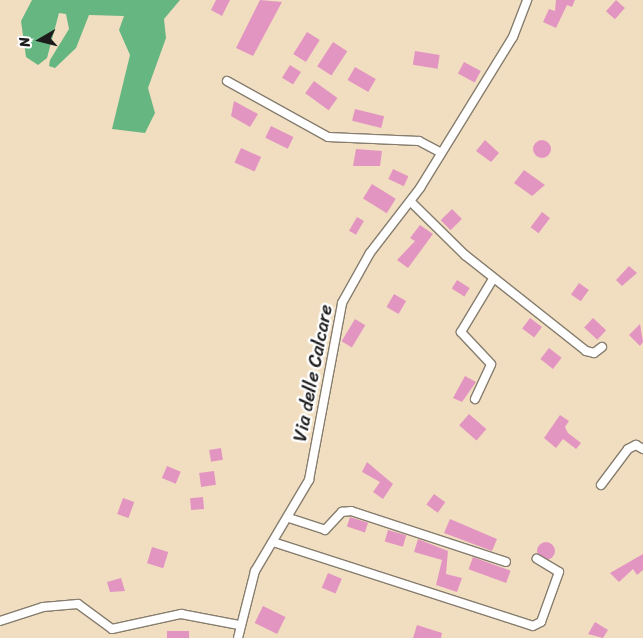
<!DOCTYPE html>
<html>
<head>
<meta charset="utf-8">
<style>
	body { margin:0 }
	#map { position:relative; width:643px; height:638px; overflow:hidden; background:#f1dec0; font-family:Sriracha,sans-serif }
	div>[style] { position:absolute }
	.forest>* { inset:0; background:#65b681 }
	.building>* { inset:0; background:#e395c1; transform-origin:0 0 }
	.round { border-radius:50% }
	.roads { filter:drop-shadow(1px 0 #867d6e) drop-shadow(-1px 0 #867d6e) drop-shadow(0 1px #867d6e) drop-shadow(0 -1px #867d6e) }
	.minor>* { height:8px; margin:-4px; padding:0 4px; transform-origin:4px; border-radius:4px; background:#fff }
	span { translate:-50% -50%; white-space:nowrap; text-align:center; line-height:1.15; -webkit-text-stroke:5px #fff; paint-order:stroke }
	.street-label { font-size:19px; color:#1c1c1c }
	.north { position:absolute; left:15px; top:15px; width:50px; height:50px; -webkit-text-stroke:4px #fff; paint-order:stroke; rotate:262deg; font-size:14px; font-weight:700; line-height:20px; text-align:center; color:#1c1c1c }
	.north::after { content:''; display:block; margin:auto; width:18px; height:22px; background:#1c1c1c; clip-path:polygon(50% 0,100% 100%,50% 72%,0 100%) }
</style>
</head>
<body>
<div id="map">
	<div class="forest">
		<div style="clip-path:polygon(32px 0,180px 0,164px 19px,166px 38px,148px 88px,155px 113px,145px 133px,112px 129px,130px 55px,119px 30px,124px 16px,89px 15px,76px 48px,55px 68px,49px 66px,50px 60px,69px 29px,66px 14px,59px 13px,47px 58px,38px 65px,26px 57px,21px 21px)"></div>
	</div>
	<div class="building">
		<div style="clip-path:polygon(216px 0,230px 0,222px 16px,211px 10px)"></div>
		<div style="clip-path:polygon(260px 0,282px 2px,253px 56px,236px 48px)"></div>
		<div style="clip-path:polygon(556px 0,575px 0,572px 7px,567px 5px,556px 28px,543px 22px,549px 9px,555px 11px)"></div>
		<div style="left:616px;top:0;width:12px;height:15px;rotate:42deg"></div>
		<div style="left:307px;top:32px;width:15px;height:26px;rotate:32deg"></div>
		<div style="left:333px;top:42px;width:17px;height:29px;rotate:33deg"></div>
		<div style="left:415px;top:51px;width:25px;height:14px;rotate:9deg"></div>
		<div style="left:464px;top:62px;width:19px;height:13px;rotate:28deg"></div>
		<div style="left:290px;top:65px;width:13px;height:15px;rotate:32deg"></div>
		<div style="left:355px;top:67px;width:24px;height:15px;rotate:30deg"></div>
		<div style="left:314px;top:81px;width:29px;height:15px;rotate:36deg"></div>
		<div style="clip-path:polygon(234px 101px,258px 114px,250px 127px,231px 116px)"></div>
		<div style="left:355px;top:109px;width:30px;height:12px;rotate:14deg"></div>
		<div style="left:271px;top:126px;width:25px;height:13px;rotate:26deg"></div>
		<div style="clip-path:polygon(485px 140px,499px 153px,491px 162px,476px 151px)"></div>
		<div class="round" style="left:533px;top:140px;width:18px;height:18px"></div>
		<div style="left:241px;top:148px;width:22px;height:16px;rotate:24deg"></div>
		<div style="clip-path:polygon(356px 149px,382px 151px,380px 166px,353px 166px)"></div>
		<div style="left:393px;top:169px;width:17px;height:11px;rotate:25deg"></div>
		<div style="clip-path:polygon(524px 170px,545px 185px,532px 196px,514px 183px)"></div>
		<div style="left:372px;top:184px;width:28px;height:17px;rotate:32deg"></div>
		<div style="left:452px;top:209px;width:14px;height:16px;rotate:45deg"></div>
		<div style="left:542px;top:212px;width:10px;height:19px;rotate:37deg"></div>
		<div style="left:357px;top:217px;width:8px;height:16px;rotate:30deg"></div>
		<div style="clip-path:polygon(420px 225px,433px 234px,408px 268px,397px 260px,415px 241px,410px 238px)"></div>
		<div style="clip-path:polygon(629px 266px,637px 273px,622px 286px,616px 280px)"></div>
		<div style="left:457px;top:280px;width:15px;height:10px;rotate:32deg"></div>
		<div style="left:579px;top:283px;width:12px;height:14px;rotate:35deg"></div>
		<div style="left:394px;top:294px;width:14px;height:15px;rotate:30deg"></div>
		<div style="left:530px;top:318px;width:15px;height:13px;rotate:37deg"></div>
		<div style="left:593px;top:318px;width:18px;height:13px;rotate:43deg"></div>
		<div style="left:355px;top:319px;width:12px;height:26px;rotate:31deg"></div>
		<div style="clip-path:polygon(640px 324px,643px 342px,640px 346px,629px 335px)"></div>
		<div style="left:549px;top:348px;width:16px;height:14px;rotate:38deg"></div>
		<div style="clip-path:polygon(465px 376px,476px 382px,462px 402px,453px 398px)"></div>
		<div style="left:469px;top:414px;width:23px;height:15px;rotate:41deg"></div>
		<div style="clip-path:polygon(560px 415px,569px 421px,565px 427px,568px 433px,581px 443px,576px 449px,563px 439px,556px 448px,544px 438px)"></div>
		<div style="left:221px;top:448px;width:12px;height:12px;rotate:81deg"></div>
		<div style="clip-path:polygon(367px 462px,393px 484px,383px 499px,373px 492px,380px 482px,362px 472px)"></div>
		<div style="left:167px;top:466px;width:15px;height:13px;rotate:23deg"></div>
		<div style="left:214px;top:471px;width:14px;height:15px;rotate:82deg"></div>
		<div style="left:434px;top:494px;width:14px;height:13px;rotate:36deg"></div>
		<div style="left:203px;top:497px;width:12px;height:13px;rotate:85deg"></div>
		<div style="left:123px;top:498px;width:12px;height:17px;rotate:20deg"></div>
		<div style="left:350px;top:517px;width:19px;height:10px;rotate:18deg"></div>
		<div style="clip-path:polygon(450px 519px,497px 539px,492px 551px,444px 533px)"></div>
		<div style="left:388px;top:530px;width:19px;height:12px;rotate:16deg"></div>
		<div style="clip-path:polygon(418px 539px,448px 551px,446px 574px,462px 578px,457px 592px,436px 585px,442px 560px,414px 552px)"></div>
		<div class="round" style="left:537px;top:542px;width:18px;height:18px"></div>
		<div style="left:152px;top:547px;width:17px;height:17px;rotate:17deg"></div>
		<div style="clip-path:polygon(643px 554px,643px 570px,637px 575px,633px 569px,619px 582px,610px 573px)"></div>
		<div style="left:473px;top:557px;width:40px;height:13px;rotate:20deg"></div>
		<div style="left:328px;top:573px;width:15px;height:16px;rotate:23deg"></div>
		<div style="clip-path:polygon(121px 578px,125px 591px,110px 592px,107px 582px)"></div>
		<div style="left:263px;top:606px;width:25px;height:19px;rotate:26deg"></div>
		<div style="clip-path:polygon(595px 622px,608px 630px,603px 638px,588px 634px)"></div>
		<div style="clip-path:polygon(417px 625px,442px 633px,441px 638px,413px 638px)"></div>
		<div style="left:167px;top:631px;width:22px;height:7px"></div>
	</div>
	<div class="roads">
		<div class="minor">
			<div style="left:227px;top:81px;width:115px;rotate:29deg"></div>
			<div style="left:328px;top:137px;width:91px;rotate:2.5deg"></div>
			<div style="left:419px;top:141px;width:24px;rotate:28deg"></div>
			<div style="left:411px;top:202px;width:76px;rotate:44.5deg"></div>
			<div style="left:465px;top:255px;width:154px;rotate:38.4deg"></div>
			<div style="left:586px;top:351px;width:8px;rotate:14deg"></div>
			<div style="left:594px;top:353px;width:10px;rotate:-37deg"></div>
			<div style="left:475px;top:399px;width:38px;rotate:-65deg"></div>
			<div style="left:491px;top:364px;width:44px;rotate:-133.2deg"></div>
			<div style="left:461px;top:332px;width:62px;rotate:-58.9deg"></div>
			<div style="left:601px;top:485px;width:45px;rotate:-53.1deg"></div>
			<div style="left:628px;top:449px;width:9px;rotate:-27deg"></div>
			<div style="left:636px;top:445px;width:8px;rotate:30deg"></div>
			<div style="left:289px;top:518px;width:38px;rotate:18deg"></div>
			<div style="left:325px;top:530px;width:25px;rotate:-47deg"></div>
			<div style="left:342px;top:512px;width:9px;rotate:-6deg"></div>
			<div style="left:351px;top:511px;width:163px;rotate:18.2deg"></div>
			<div style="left:273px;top:542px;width:273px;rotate:17.9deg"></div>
			<div style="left:533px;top:626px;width:9px;rotate:-27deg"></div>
			<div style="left:541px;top:622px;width:53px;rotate:-70.2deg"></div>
			<div style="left:559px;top:572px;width:26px;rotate:-149deg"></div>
			<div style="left:0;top:621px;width:45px;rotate:-18deg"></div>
			<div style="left:43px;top:607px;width:35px;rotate:-5deg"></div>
			<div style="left:78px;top:604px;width:42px;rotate:36.3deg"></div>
			<div style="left:112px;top:629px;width:71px;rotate:-12.3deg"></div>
			<div style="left:181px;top:614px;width:59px;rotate:10.7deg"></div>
			<div style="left:238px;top:638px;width:69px;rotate:-75.8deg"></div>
			<div style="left:255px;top:571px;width:106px;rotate:-59.3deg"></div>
			<div style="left:309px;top:480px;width:180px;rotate:-79.4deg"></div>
			<div style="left:342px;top:303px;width:57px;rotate:-60.8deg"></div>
			<div style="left:370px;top:253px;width:82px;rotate:-52.4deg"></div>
			<div style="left:420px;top:188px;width:177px;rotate:-58.4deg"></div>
			<div style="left:513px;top:37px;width:40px;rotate:-69deg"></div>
		</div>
	</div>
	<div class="street-label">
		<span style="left:313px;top:373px;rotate:-79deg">Via delle Calcare</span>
	</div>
	<div class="north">N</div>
</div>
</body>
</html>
